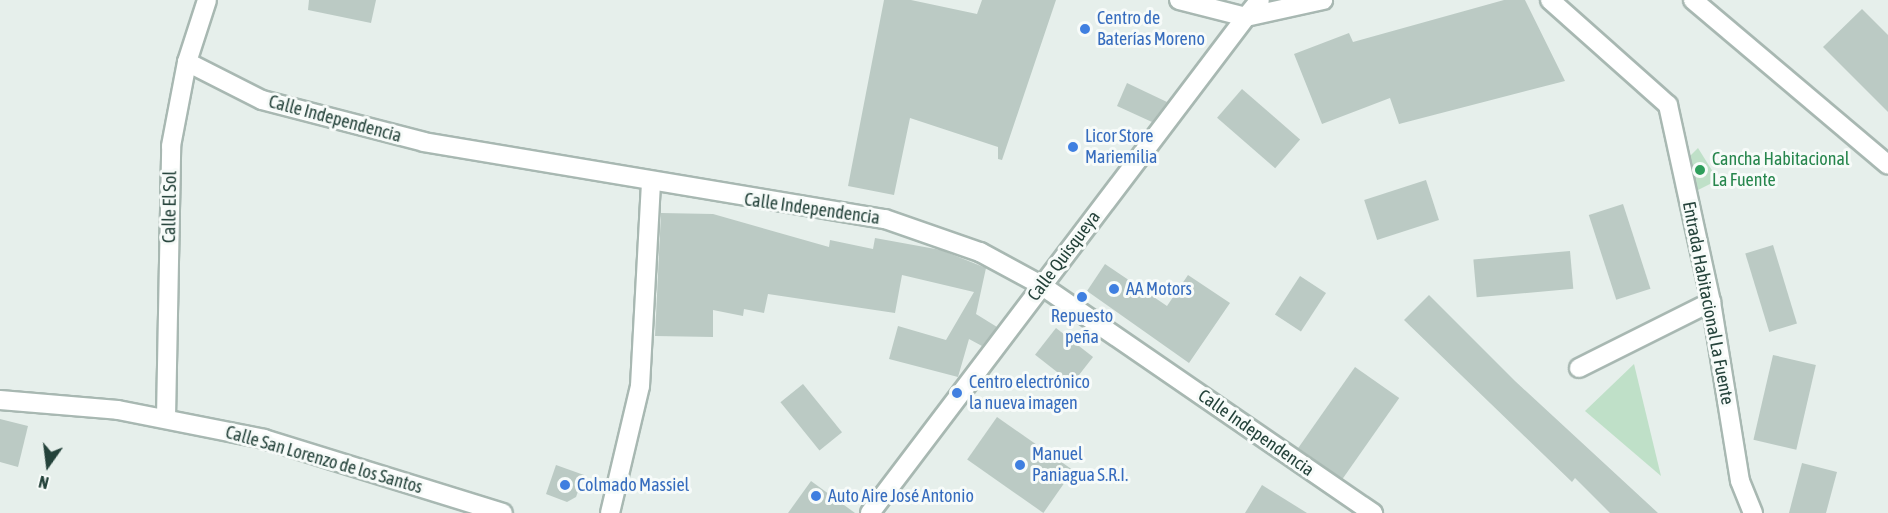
<!DOCTYPE html>
<html>
<head>
<meta charset="utf-8">
<style>
	body { margin:0 }
	#map { position:relative; width:1888px; height:513px; overflow:hidden; background:#e6efeb; font-family:"Asap Condensed",sans-serif }
	div>[style] { position:absolute }
	.green>* { inset:0; background:#bfe0c8 }
	.building>* { inset:0; background:#bbcac4; transform-origin:0 0 }
	.roads { filter:drop-shadow(2px 0 #a8b8b2) drop-shadow(-2px 0 #a8b8b2) drop-shadow(0 2px #a8b8b2) drop-shadow(0 -2px #a8b8b2) }
	.street>* { height:18px; margin:-9px; padding:0 9px; transform-origin:9px; border-radius:9px; background:#fff }
	.secondary>* { height:18px; margin:-9px; padding:0 9px; transform-origin:9px; border-radius:9px; background:#fff }
	.dots>* { width:16px; height:16px; translate:-50% -50%; box-sizing:border-box; border:3px solid #f7fbf9; border-radius:50% }
	span { translate:-50% -50%; white-space:nowrap; text-align:center; line-height:1.15; -webkit-text-stroke:6px #f7fbf9; paint-order:stroke }
	.shop-label { font-size:18px; color:#366cbe }
	.left { translate:0 -50%; text-align:left }
	.street-label { font-size:18px; color:#24423a }
	.leisure-label { font-size:18px; color:#27864d }
	.north { position:absolute; left:18px; top:435px; width:60px; height:60px; -webkit-text-stroke:4px #f7fbf9; paint-order:stroke; rotate:194deg; font-size:16px; font-weight:700; line-height:24px; text-align:center; color:#24423a }
	.north::after { content:''; display:block; margin:auto; width:21px; height:27px; background:#24423a; clip-path:polygon(50% 0,100% 100%,50% 72%,0 100%) }
</style>
</head>
<body>
<div id="map">
	<div class="green">
		<div style="clip-path:polygon(1698px 148px,1718px 180px,1694px 192px,1687px 159px)"></div>
		<div style="clip-path:polygon(1634px 364px,1661px 476px,1585px 411px)"></div>
	</div>
	<div class="building">
		<div style="clip-path:polygon(309px 0,376px 0,371px 23px,308px 10px)"></div>
		<div style="clip-path:polygon(884px 0,911px 0,977px 14px,982px 0,1056px 0,1002px 160px,998px 159px,998px 147px,910px 118px,894px 195px,848px 186px)"></div>
		<div style="clip-path:polygon(1504px 0,1525px 0,1565px 81px,1399px 124px,1390px 98px,1322px 124px,1294px 54px,1349px 33px,1353px 42px)"></div>
		<div style="clip-path:polygon(1862px 9px,1888px 35px,1888px 112px,1823px 47px)"></div>
		<div style="clip-path:polygon(1127px 83px,1167px 102px,1152px 122px,1117px 106px)"></div>
		<div style="left:1242px;top:89px;width:77px;height:38px;rotate:41deg"></div>
		<div style="left:1426px;top:180px;width:42px;height:65px;rotate:72deg"></div>
		<div style="left:1623px;top:204px;width:89px;height:36px;rotate:72deg"></div>
		<div style="clip-path:polygon(661px 213px,713px 214px,829px 247px,830px 240px,873px 249px,875px 238px,941px 250px,986px 268px,976px 314px,997px 327px,982px 346px,969px 339px,958px 377px,889px 359px,898px 326px,946px 340px,974px 292px,902px 275px,895px 313px,768px 294px,764px 313px,744px 309px,743px 316px,713px 310px,713px 337px,655px 336px)"></div>
		<div style="left:1773px;top:245px;width:82px;height:29px;rotate:73deg"></div>
		<div style="left:1570px;top:251px;width:38px;height:97px;rotate:85deg"></div>
		<div style="clip-path:polygon(1105px 264px,1167px 306px,1188px 275px,1230px 303px,1189px 363px,1087px 291px)"></div>
		<div style="left:1300px;top:276px;width:31px;height:46px;rotate:33deg"></div>
		<div style="clip-path:polygon(1429px 295px,1515px 381px,1658px 513px,1610px 513px,1575px 478px,1572px 482px,1404px 320px)"></div>
		<div style="left:1056px;top:328px;width:47px;height:34px;rotate:38deg"></div>
		<div style="left:1773px;top:355px;width:44px;height:87px;rotate:13deg"></div>
		<div style="left:1355px;top:367px;width:54px;height:99px;rotate:35deg"></div>
		<div style="left:803px;top:384px;width:62px;height:29px;rotate:51deg"></div>
		<div style="left:997px;top:417px;width:93px;height:52px;rotate:35deg"></div>
		<div style="clip-path:polygon(0 419px,28px 426px,18px 467px,0 462px)"></div>
		<div style="clip-path:polygon(1802px 463px,1837px 472px,1826px 513px,1789px 513px)"></div>
		<div style="clip-path:polygon(556px 465px,584px 475px,576px 497px,567px 502px,546px 494px)"></div>
		<div style="clip-path:polygon(811px 481px,855px 513px,788px 513px)"></div>
		<div style="clip-path:polygon(1262px 485px,1307px 513px,1245px 513px)"></div>
	</div>
	<div class="roads">
		<div class="street">
			<div style="left:1550px;top:0;width:158px;rotate:41.7deg"></div>
			<div style="left:1668px;top:105px;width:202px;rotate:77.7deg"></div>
			<div style="left:1711px;top:302px;width:181px;rotate:80.8deg"></div>
			<div style="left:1740px;top:481px;width:35px;rotate:68deg"></div>
			<div style="left:1246px;top:17px;width:22px;rotate:-51deg"></div>
			<div style="left:187px;top:62px;width:84px;rotate:26.9deg"></div>
			<div style="left:262px;top:100px;width:167px;rotate:14.5deg"></div>
			<div style="left:424px;top:142px;width:467px;rotate:9.5deg"></div>
			<div style="left:885px;top:219px;width:101px;rotate:19.2deg"></div>
			<div style="left:980px;top:252px;width:69px;rotate:28.4deg"></div>
			<div style="left:1041px;top:285px;width:403px;rotate:34.5deg"></div>
			<div style="left:1579px;top:368px;width:148px;rotate:-26.6deg"></div>
			<div style="left:0;top:400px;width:118px;rotate:4.8deg"></div>
			<div style="left:118px;top:410px;width:149px;rotate:11.2deg"></div>
			<div style="left:264px;top:439px;width:250px;rotate:17.2deg"></div>
			<div style="left:166px;top:418px;width:272px;rotate:-88.9deg"></div>
			<div style="left:171px;top:146px;width:86px;rotate:-79.2deg"></div>
			<div style="left:187px;top:62px;width:65px;rotate:-72.1deg"></div>
			<div style="left:610px;top:513px;width:130px;rotate:-76.7deg"></div>
			<div style="left:640px;top:386px;width:203px;rotate:-86.9deg"></div>
		</div>
		<div class="secondary">
			<div style="left:1179px;top:0;width:69px;rotate:14.2deg"></div>
			<div style="left:1246px;top:17px;width:79px;rotate:-12.4deg"></div>
			<div style="left:1693px;top:0;width:255px;rotate:40.2deg"></div>
			<div style="left:870px;top:513px;width:622px;rotate:-52.84deg"></div>
		</div>
	</div>
	<div class="dots">
		<div style="left:1085px;top:29px;background:#3f7fe0"></div>
		<div style="left:1073px;top:147px;background:#3f7fe0"></div>
		<div style="left:1700px;top:170px;background:#2e9e5b"></div>
		<div style="left:1114px;top:289px;background:#3f7fe0"></div>
		<div style="left:1082px;top:297px;background:#3f7fe0"></div>
		<div style="left:957px;top:393px;background:#3f7fe0"></div>
		<div style="left:1020px;top:465px;background:#3f7fe0"></div>
		<div style="left:565px;top:485px;background:#3f7fe0"></div>
		<div style="left:816px;top:496px;background:#3f7fe0"></div>
	</div>
	<div class="shop-label">
		<span class="left" style="left:1097px;top:29px">Centro de<br>Baterías Moreno</span>
		<span class="left" style="left:1085px;top:147px">Licor Store<br>Mariemilia</span>
		<span class="left" style="left:1126px;top:289px">AA Motors</span>
		<span style="left:1082px;top:327px">Repuesto<br>peña</span>
		<span class="left" style="left:969px;top:393px">Centro electrónico<br>la nueva imagen</span>
		<span class="left" style="left:1032px;top:465px">Manuel<br>Paniagua S.R.I.</span>
		<span class="left" style="left:577px;top:485px">Colmado Massiel</span>
		<span class="left" style="left:828px;top:496px">Auto Aire José Antonio</span>
	</div>
	<div class="street-label">
		<span style="left:335px;top:119px;rotate:15deg">Calle Independencia</span>
		<span style="left:170px;top:207px;rotate:-89deg">Calle El Sol</span>
		<span style="left:812px;top:209px;rotate:8deg">Calle Independencia</span>
		<span style="left:1064px;top:256px;rotate:-53deg">Calle Quisqueya</span>
		<span style="left:1708px;top:303px;rotate:79deg">Entrada Habitacional La Fuente</span>
		<span style="left:1256px;top:433px;rotate:35deg">Calle Independencia</span>
		<span style="left:324px;top:460px;rotate:16deg">Calle San Lorenzo de los Santos</span>
	</div>
	<div class="leisure-label">
		<span class="left" style="left:1712px;top:170px">Cancha Habitacional<br>La Fuente</span>
	</div>
	<div class="north">N</div>
</div>
</body>
</html>
